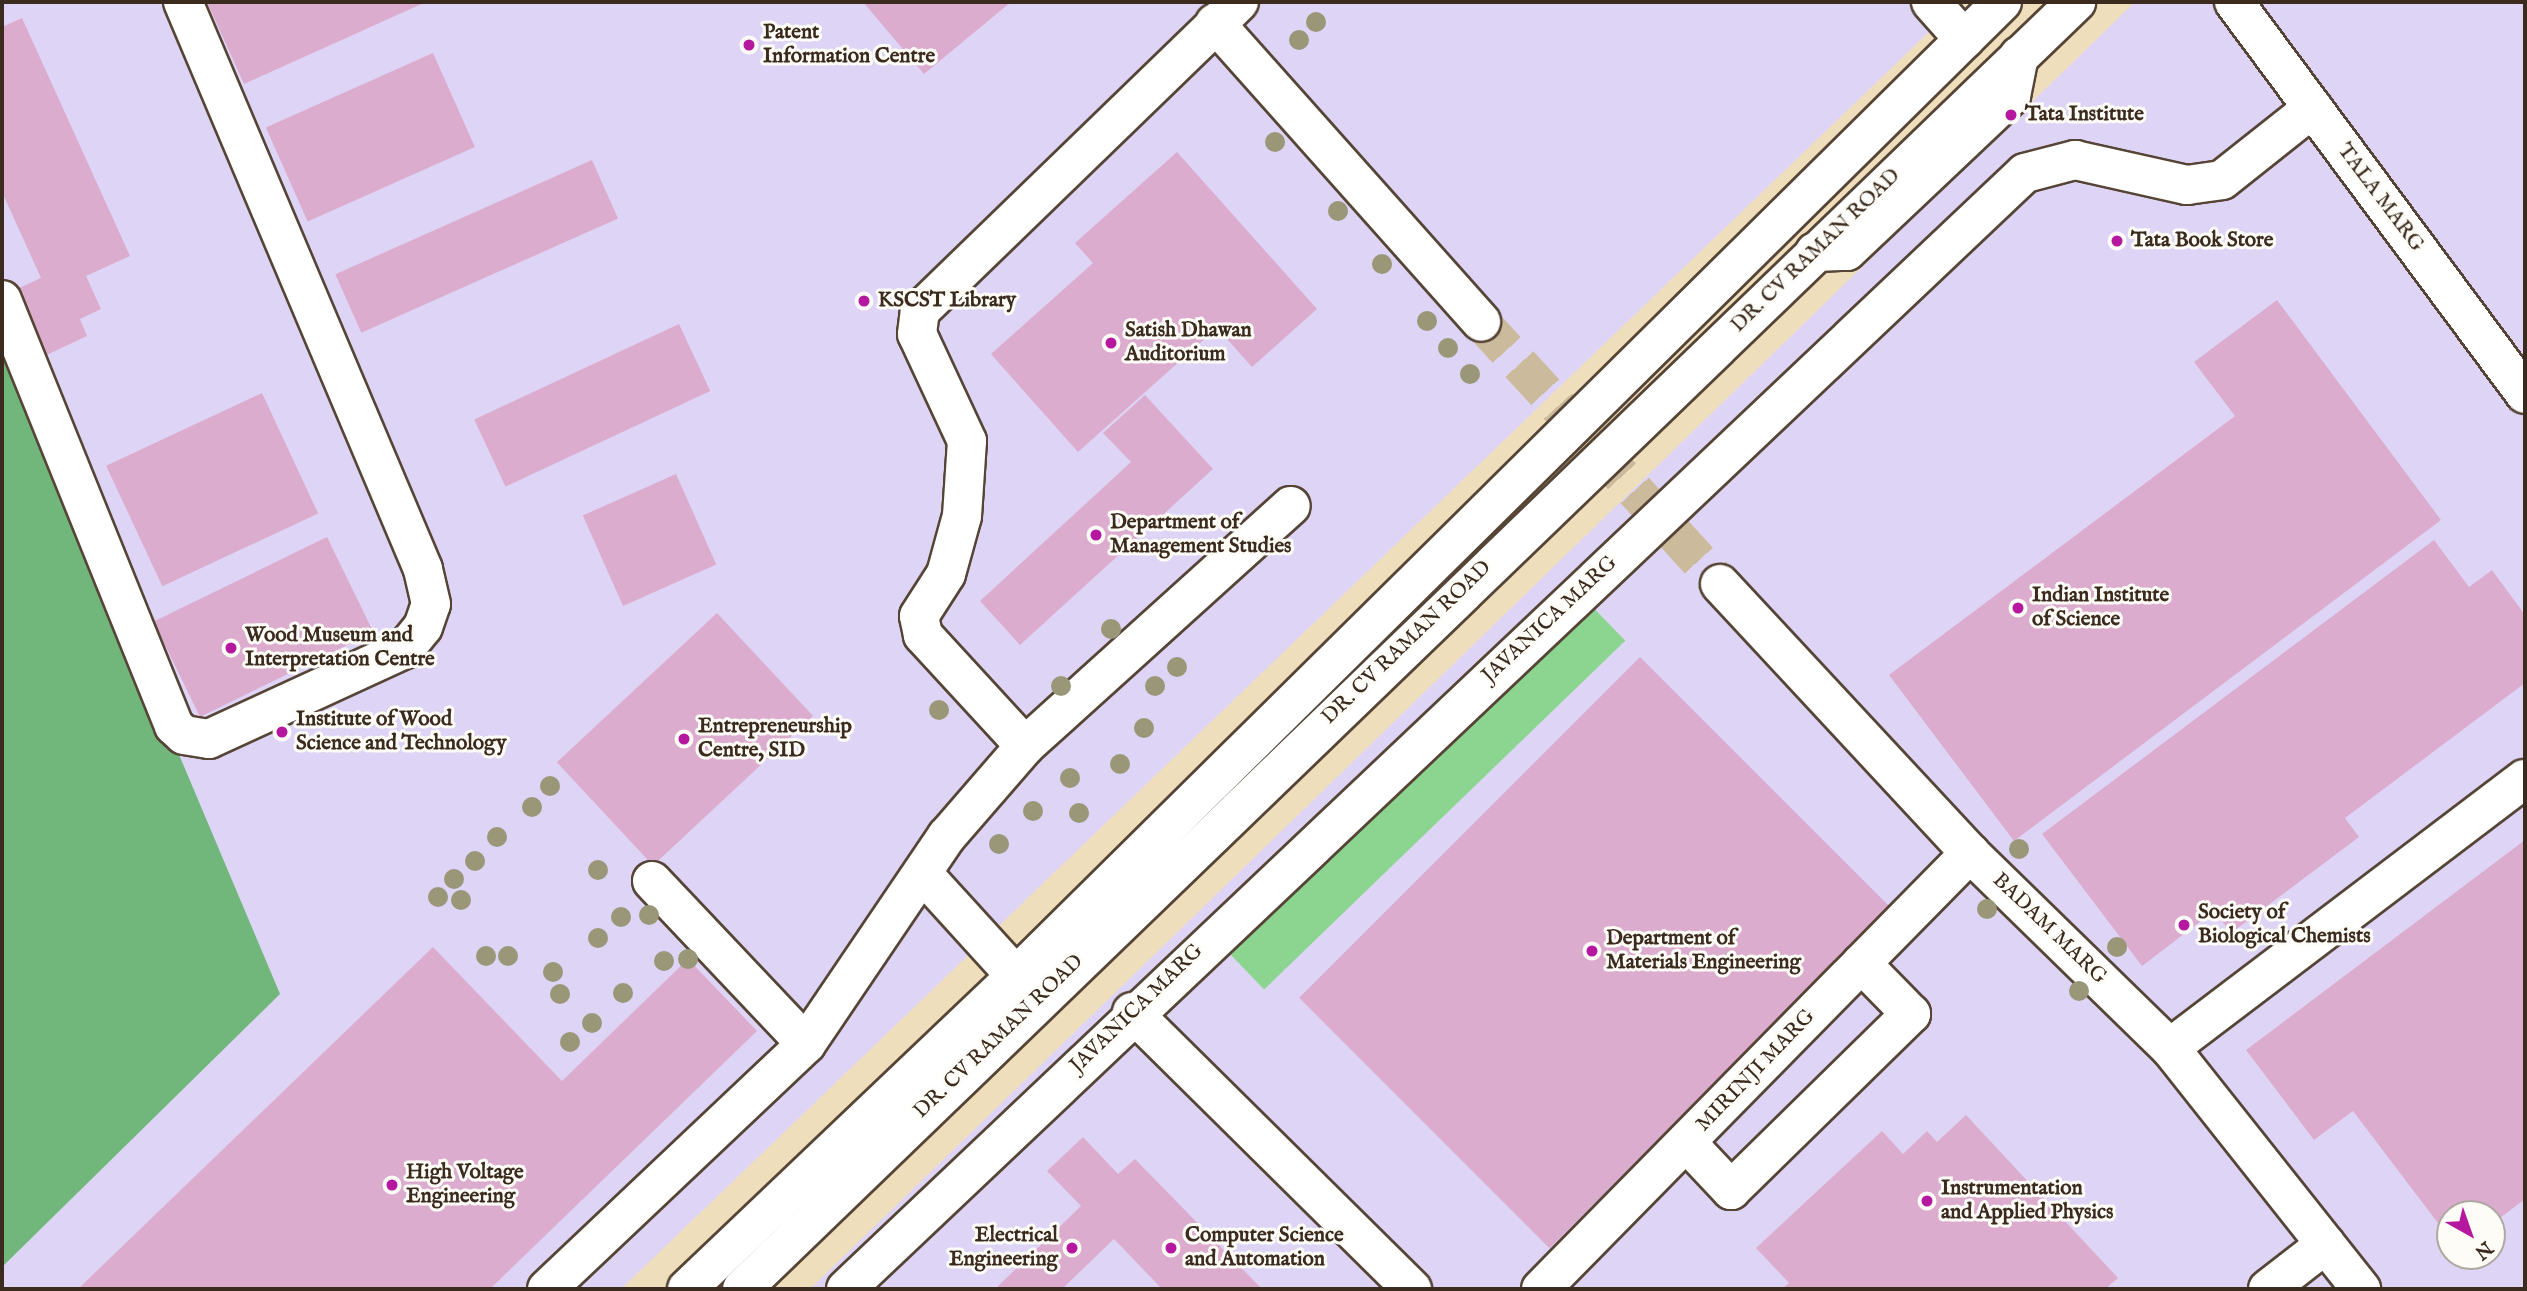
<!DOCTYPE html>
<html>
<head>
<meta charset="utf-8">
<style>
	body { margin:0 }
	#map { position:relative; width:2527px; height:1291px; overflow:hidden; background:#efdebc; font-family:"IM FELL English",serif }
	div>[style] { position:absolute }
	.built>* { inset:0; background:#ded5f6 }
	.green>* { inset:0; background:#8cd591; transform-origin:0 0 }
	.forest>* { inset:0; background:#71b67b }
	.building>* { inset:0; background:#dcacce; transform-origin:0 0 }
	.minor-tunnel>* { height:38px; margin-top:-19px; transform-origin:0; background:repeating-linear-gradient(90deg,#cbba9c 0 38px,transparent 0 57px) }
	.roads { filter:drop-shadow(2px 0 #564536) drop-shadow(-2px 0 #564536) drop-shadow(0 2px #564536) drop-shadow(0 -2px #564536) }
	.minor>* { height:38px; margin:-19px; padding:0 19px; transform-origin:19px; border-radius:19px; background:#fff }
	.highway>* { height:38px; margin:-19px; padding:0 19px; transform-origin:19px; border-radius:19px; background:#fff }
	.trees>* { width:20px; height:20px; margin:-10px; border-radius:50%; background:#999778 }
	.dots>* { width:19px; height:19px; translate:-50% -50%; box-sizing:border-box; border:4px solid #fdfcf7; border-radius:50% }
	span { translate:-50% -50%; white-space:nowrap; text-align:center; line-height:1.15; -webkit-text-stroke:6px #fdfcf7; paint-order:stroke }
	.poi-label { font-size:21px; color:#3b2a1e; font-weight:700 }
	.left { translate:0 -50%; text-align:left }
	.right { translate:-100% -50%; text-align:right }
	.street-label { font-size:21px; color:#3b2a1e }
	.frame { position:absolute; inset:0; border:4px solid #3b2a1e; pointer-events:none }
	.north { position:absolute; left:2436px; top:1200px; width:70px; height:70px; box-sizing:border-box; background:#fdfcf7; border:2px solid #afa8a0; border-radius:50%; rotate:140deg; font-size:19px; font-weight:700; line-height:28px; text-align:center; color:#3b2a1e }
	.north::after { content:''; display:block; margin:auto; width:24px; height:32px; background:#b5179e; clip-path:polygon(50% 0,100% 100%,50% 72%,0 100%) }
</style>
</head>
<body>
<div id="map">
	<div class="built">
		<div style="clip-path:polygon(2px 2px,1960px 2px,621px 1289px,2px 1289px)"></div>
		<div style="clip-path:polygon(evenodd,2135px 2px,2525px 2px,2525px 1289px,810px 1289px,2135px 2px,2450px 1214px,2492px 1214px,2492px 1256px,2450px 1256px,2450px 1214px)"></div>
	</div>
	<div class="green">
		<div style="left:1585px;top:599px;width:58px;height:502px;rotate:46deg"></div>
	</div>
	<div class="forest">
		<div style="clip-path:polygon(2px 335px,280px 994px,2px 1267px)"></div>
	</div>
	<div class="building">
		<div style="clip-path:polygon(207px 2px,426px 2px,244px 84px)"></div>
		<div style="clip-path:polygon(863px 2px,1011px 2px,924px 74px)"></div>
		<div style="clip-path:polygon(22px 18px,130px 256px,86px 276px,101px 309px,80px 319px,87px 336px,40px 358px,10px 292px,41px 278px,2px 192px,2px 27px)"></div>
		<div style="left:433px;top:53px;width:103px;height:183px;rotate:66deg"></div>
		<div style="clip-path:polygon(1177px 152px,1317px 309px,1252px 367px,1217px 328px,1078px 452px,991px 354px,1093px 263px,1075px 243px)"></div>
		<div style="left:592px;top:160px;width:64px;height:281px;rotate:66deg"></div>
		<div style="clip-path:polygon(2277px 300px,2441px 520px,2014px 841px,1889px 675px,2235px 416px,2194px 362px)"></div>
		<div style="left:679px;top:324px;width:74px;height:226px;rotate:65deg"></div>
		<div style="left:262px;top:393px;width:133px;height:172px;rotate:65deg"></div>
		<div style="clip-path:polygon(1145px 395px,1213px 469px,1020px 645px,980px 601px,1131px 462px,1103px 433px)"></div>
		<div style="left:676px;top:474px;width:99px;height:102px;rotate:66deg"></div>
		<div style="left:327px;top:537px;width:106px;height:193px;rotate:64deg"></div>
		<div style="clip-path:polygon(2434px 540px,2469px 587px,2492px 570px,2525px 615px,2525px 683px,2345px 818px,2359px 837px,2231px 933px,2214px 911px,2142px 966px,2042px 834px)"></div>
		<div style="left:717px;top:613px;width:141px;height:219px;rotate:47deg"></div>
		<div style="left:1640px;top:657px;width:354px;height:482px;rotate:45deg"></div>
		<div style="clip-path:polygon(2525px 840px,2525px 1199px,2492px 1224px,2492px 1214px,2450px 1214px,2450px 1239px,2353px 1111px,2314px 1140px,2246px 1050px)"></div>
		<div style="clip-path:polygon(433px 947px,562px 1081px,688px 959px,757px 1031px,490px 1289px,78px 1289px)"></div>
		<div style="clip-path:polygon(1966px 1115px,2118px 1278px,2105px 1289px,1782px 1289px,1789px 1283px,1756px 1248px,1882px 1131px,1903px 1154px,1927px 1131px,1937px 1142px)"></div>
		<div style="clip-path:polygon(1083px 1137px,1118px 1174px,1135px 1159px,1262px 1289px,1162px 1289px,1114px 1239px,1062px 1289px,995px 1289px,1081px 1206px,1047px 1171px)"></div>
	</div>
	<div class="minor-tunnel">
		<div style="left:1481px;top:322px;width:355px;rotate:47.6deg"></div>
	</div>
	<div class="roads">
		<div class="minor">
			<div style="left:1931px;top:2px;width:50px;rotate:48.3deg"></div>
			<div style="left:2234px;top:2px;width:488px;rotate:53.4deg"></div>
			<div style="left:1215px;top:23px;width:400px;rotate:48.3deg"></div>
			<div style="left:1815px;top:252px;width:32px;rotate:-2deg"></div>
			<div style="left:1847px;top:251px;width:226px;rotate:-43.4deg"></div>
			<div style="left:2011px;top:96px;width:41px;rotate:-78.7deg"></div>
			<div style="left:2px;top:300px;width:459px;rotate:68deg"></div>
			<div style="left:174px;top:726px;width:13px;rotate:42deg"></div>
			<div style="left:184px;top:735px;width:25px;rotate:9deg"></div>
			<div style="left:209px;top:739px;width:216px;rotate:-24.7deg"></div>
			<div style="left:405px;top:649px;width:28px;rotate:-51deg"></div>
			<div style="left:423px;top:627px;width:24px;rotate:-71deg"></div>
			<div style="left:431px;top:604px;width:36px;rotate:-103deg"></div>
			<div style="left:423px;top:569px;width:616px;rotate:-112.94deg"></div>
			<div style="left:1720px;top:584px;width:367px;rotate:47.1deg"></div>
			<div style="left:1970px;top:853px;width:279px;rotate:44.3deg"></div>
			<div style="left:2170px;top:1048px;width:308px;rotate:51.6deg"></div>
			<div style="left:1025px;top:746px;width:151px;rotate:-132.6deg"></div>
			<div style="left:923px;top:635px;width:19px;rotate:-102deg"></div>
			<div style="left:919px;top:616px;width:50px;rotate:-57.3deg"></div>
			<div style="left:946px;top:574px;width:60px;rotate:-74.6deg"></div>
			<div style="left:962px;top:516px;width:75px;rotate:-86.2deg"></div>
			<div style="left:967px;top:441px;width:118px;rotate:-115deg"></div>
			<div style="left:917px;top:334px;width:23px;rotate:-83deg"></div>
			<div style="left:920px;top:311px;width:444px;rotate:-44.1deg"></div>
			<div style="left:924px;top:875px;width:137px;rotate:47.7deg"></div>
			<div style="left:652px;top:881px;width:224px;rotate:46.6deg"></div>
			<div style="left:1132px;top:1012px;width:394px;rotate:44.7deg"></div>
			<div style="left:2170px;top:1048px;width:445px;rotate:-37.2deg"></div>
			<div style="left:1686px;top:1142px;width:66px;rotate:46.8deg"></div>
			<div style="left:1731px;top:1190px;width:252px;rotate:-44.4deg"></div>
			<div style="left:1911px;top:1014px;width:71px;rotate:-134.4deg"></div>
			<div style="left:547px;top:1289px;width:357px;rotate:-43.4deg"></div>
			<div style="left:806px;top:1044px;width:251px;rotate:-55.9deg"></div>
			<div style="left:947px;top:836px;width:119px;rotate:-49.1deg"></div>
			<div style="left:1025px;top:746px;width:358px;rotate:-42.1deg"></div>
			<div style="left:846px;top:1289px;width:1623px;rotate:-43.43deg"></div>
			<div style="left:2025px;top:173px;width:52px;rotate:-14.6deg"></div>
			<div style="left:2075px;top:160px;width:115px;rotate:12.6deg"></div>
			<div style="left:2187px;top:185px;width:35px;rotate:-8deg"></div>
			<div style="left:2222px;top:180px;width:116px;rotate:-38.4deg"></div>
			<div style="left:1541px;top:1289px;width:612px;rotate:-45.46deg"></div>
			<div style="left:2268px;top:1289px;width:73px;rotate:-37.8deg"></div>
		</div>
		<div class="highway">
			<div style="left:687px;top:1289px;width:454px;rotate:-43.6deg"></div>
			<div style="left:1016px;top:976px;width:1386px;rotate:-44.65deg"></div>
			<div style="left:742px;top:1289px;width:1854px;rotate:-43.97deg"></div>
		</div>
	</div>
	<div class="trees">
		<div style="left:1316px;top:22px"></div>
		<div style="left:1299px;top:40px"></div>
		<div style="left:1275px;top:142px"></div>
		<div style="left:1338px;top:211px"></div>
		<div style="left:1382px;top:264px"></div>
		<div style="left:1427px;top:321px"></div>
		<div style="left:1448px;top:348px"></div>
		<div style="left:1470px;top:374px"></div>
		<div style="left:1111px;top:629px"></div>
		<div style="left:1177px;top:667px"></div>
		<div style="left:1061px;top:686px"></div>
		<div style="left:1155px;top:686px"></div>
		<div style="left:939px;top:710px"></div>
		<div style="left:1144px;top:728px"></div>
		<div style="left:1120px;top:764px"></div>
		<div style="left:1070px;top:778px"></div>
		<div style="left:550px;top:786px"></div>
		<div style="left:532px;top:807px"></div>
		<div style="left:1033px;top:811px"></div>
		<div style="left:1079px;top:813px"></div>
		<div style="left:497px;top:837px"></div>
		<div style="left:999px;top:844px"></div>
		<div style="left:2019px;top:849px"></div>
		<div style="left:475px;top:861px"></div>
		<div style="left:598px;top:870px"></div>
		<div style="left:454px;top:879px"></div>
		<div style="left:438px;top:897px"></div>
		<div style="left:461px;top:900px"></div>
		<div style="left:1987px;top:909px"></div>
		<div style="left:649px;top:915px"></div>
		<div style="left:621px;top:917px"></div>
		<div style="left:598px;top:938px"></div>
		<div style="left:2117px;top:947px"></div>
		<div style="left:486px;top:956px"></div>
		<div style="left:508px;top:956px"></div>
		<div style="left:688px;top:959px"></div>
		<div style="left:664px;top:961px"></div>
		<div style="left:553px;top:972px"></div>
		<div style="left:2079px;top:991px"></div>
		<div style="left:623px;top:993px"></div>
		<div style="left:560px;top:994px"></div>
		<div style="left:592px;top:1023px"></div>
		<div style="left:570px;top:1042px"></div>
	</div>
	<div class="dots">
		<div style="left:749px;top:45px;background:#b5179e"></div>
		<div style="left:2011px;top:115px;background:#b5179e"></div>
		<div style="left:2117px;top:241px;background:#b5179e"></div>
		<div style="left:864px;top:301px;background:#b5179e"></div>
		<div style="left:1111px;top:343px;background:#b5179e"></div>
		<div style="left:1096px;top:535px;background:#b5179e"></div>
		<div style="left:2018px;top:608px;background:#b5179e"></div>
		<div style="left:231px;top:648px;background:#b5179e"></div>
		<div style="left:282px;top:732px;background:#b5179e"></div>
		<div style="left:684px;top:739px;background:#b5179e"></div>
		<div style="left:2184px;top:925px;background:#b5179e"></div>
		<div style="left:1592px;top:951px;background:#b5179e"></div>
		<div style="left:392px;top:1185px;background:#b5179e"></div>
		<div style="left:1927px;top:1201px;background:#b5179e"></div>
		<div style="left:1072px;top:1248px;background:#b5179e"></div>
		<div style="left:1171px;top:1248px;background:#b5179e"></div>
	</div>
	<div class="poi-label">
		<span class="left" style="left:763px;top:45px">Patent<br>Information Centre</span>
		<span class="left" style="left:2025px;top:115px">Tata Institute</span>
		<span class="left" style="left:2131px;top:241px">Tata Book Store</span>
		<span class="left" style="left:878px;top:301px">KSCST Library</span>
		<span class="left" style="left:1125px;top:343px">Satish Dhawan<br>Auditorium</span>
		<span class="left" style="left:1110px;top:535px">Department of<br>Management Studies</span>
		<span class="left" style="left:2032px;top:608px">Indian Institute<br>of Science</span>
		<span class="left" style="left:245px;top:648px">Wood Museum and<br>Interpretation Centre</span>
		<span class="left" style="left:296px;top:732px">Institute of Wood<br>Science and Technology</span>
		<span class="left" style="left:698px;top:739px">Entrepreneurship<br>Centre, SID</span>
		<span class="left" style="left:2198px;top:925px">Society of<br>Biological Chemists</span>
		<span class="left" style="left:1606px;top:951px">Department of<br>Materials Engineering</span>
		<span class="left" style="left:406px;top:1185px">High Voltage<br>Engineering</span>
		<span class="left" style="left:1941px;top:1201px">Instrumentation<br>and Applied Physics</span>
		<span class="right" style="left:1058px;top:1248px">Electrical<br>Engineering</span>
		<span class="left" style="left:1185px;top:1248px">Computer Science<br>and Automation</span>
	</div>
	<div class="street-label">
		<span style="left:2380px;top:198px;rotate:53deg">TALA MARG</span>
		<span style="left:1816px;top:251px;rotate:-44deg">DR. CV RAMAN ROAD</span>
		<span style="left:1550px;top:620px;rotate:-43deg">JAVANICA MARG</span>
		<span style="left:1407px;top:643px;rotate:-44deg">DR. CV RAMAN ROAD</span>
		<span style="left:2049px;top:929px;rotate:44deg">BADAM MARG</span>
		<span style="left:1137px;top:1009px;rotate:-44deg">JAVANICA MARG</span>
		<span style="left:999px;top:1037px;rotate:-44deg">DR. CV RAMAN ROAD</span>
		<span style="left:1756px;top:1071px;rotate:-46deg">MIRINJI MARG</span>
	</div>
	<div class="frame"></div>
	<div class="north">N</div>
</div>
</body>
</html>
